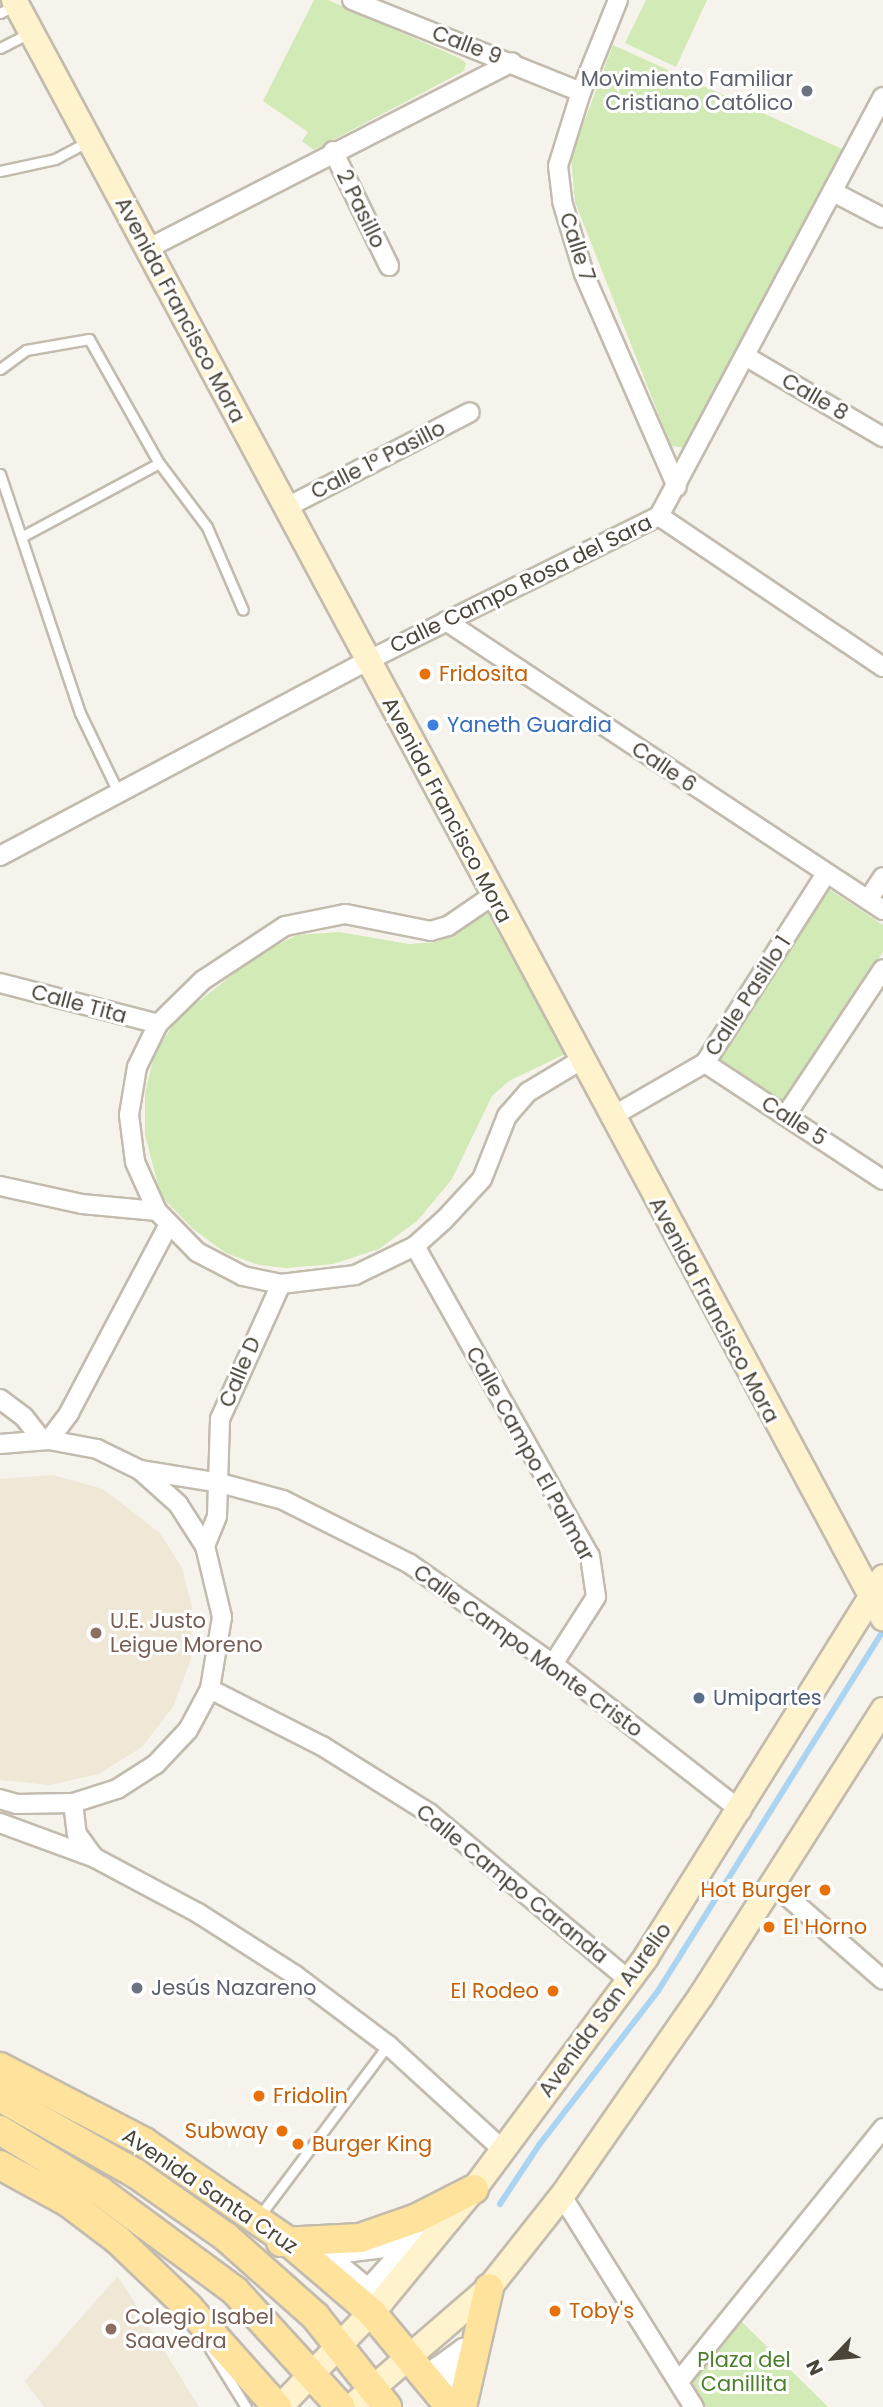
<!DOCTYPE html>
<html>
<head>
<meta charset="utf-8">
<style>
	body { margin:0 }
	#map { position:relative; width:883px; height:2407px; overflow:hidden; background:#f6f3ec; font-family:Poppins,sans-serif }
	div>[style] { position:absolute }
	.education>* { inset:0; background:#efe8d6 }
	.green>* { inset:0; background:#d2eab5 }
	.stream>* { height:6px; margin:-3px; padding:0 3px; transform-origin:3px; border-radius:3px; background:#a9d4f2 }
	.roads { filter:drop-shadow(2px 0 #c2bbae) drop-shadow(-2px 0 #c2bbae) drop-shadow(0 2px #c2bbae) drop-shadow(0 -2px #c2bbae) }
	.lane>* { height:9px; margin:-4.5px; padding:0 4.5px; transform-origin:4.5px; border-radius:4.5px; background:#fff }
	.street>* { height:18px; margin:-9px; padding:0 9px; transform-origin:9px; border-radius:9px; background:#fff }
	.secondary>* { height:24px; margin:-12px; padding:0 12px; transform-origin:12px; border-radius:12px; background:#fff3cd }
	.primary>* { height:28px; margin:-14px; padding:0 14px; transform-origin:14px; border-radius:14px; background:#ffe39c }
	.dots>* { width:19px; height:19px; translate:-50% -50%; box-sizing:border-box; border:4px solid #fff; border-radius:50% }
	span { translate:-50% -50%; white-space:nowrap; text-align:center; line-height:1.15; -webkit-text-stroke:6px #fff; paint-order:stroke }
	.street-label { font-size:21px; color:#4b4439 }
	.worship-label { font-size:21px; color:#5b616d }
	.right { translate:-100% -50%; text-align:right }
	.left { translate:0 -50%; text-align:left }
	.food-label { font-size:21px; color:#c56008 }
	.shop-label { font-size:21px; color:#366cbe }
	.education-label { font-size:21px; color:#785e54 }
	.service-label { font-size:21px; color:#4e5e75 }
	.park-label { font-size:21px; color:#4a7f2a }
	.north { position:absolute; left:799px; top:2323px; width:70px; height:70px; -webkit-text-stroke:5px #fff; paint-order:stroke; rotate:244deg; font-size:19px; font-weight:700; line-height:28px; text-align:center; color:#4b4439 }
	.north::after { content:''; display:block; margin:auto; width:24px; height:32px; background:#4b4439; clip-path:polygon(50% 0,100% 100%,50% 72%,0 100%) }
</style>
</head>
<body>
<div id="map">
	<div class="education">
		<div style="clip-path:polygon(53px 1475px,103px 1489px,160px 1533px,182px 1568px,192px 1608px,191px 1659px,173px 1707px,142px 1747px,99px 1774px,49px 1785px,0 1780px,0 1479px)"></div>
		<div style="clip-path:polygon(118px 2276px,199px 2407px,44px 2407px,25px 2381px)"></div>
	</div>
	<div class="green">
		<div style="clip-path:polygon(314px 0,328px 0,459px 58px,466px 63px,464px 71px,314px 150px,302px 141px,308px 132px,263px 101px)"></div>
		<div style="clip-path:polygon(646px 0,707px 0,676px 67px,625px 43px)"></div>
		<div style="clip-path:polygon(613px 45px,842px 149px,688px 448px,671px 446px,575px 202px,571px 157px)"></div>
		<div style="clip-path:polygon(827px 888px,883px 925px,883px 952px,783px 1103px,717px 1058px)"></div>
		<div style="clip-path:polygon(483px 905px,565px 1054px,509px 1081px,492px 1096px,452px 1179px,418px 1220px,379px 1249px,333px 1264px,286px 1268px,259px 1265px,226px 1253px,193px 1229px,161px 1196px,145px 1135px,145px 1093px,155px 1052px,178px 1018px,255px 957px,297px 935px,339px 932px,409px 944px,437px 942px,465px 925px)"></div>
		<div style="clip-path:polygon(741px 2321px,828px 2407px,694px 2407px,684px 2387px)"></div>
	</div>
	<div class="stream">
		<div style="left:500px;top:2204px;width:71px;rotate:-56.5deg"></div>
		<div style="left:539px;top:2145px;width:195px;rotate:-52.3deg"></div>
		<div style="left:658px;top:1991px;width:425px;rotate:-58deg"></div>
	</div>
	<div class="roads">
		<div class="lane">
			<div style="left:0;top:13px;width:17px;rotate:-28deg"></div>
			<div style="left:0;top:48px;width:33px;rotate:-27deg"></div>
			<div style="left:0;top:171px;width:56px;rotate:-12.3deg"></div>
			<div style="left:55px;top:159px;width:36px;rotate:-28deg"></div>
			<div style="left:0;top:369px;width:32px;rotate:-36deg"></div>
			<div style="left:26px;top:350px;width:64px;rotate:-9.9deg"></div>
			<div style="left:89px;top:339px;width:142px;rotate:60.6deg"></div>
			<div style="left:159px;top:463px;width:80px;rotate:53.1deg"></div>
			<div style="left:207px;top:527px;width:90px;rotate:66.6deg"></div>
			<div style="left:0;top:474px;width:252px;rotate:71.5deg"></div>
			<div style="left:80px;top:713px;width:88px;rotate:64.3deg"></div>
			<div style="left:23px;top:536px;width:154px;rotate:-28.2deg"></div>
			<div style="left:258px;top:2218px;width:216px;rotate:-53.1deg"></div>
			<div style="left:210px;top:2349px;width:68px;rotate:58.2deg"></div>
		</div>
		<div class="street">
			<div style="left:352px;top:0;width:247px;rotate:21.9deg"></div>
			<div style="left:618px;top:0;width:99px;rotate:111.9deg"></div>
			<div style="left:581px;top:92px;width:77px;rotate:107.3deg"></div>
			<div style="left:558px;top:166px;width:35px;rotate:83deg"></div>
			<div style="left:562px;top:201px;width:76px;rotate:73.2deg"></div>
			<div style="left:584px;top:274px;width:232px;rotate:66.4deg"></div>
			<div style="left:333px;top:151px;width:128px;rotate:64deg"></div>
			<div style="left:833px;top:192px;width:56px;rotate:27.5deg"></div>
			<div style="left:147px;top:249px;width:410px;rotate:-27.1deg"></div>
			<div style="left:747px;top:357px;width:158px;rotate:30.5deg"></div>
			<div style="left:285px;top:508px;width:208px;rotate:-27.4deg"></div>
			<div style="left:659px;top:516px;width:270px;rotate:34deg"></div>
			<div style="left:446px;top:621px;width:524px;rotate:33.48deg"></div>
			<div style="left:0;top:856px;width:416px;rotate:-28deg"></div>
			<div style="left:367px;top:661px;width:326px;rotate:-26.4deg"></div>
			<div style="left:659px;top:516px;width:475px;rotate:-61.9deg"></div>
			<div style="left:492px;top:896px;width:53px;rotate:145.7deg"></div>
			<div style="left:448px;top:926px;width:18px;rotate:164deg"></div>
			<div style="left:431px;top:931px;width:88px;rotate:-168.8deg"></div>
			<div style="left:345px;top:914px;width:61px;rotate:168.7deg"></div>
			<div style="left:285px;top:926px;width:98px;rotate:146.6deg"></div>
			<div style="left:203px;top:980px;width:63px;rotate:135.6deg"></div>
			<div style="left:158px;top:1024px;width:48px;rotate:116deg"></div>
			<div style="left:137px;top:1067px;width:49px;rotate:99.5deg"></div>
			<div style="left:129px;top:1115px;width:47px;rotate:82.7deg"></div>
			<div style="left:135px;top:1162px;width:54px;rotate:65.8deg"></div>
			<div style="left:157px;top:1211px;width:57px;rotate:45.7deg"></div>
			<div style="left:197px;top:1252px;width:52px;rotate:27.6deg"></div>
			<div style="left:243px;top:1276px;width:39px;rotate:12deg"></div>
			<div style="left:281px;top:1284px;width:75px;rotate:-6.9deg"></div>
			<div style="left:355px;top:1275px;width:67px;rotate:-25.8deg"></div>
			<div style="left:415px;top:1246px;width:40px;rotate:-42deg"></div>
			<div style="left:445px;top:1219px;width:54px;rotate:-47.2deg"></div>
			<div style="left:482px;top:1179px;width:68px;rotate:-68.4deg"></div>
			<div style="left:507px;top:1116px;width:32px;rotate:-49deg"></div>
			<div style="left:528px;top:1092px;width:62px;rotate:-31.1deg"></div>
			<div style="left:868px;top:900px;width:27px;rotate:-57deg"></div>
			<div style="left:0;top:983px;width:163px;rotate:14.5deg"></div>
			<div style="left:705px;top:1063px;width:213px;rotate:33.3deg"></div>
			<div style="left:786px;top:1115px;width:175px;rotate:-56.4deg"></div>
			<div style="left:611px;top:1117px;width:108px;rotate:-29.9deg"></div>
			<div style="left:705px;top:1063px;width:224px;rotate:-57.4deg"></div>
			<div style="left:0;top:1186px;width:84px;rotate:12.4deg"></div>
			<div style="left:82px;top:1204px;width:75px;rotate:5.3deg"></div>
			<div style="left:415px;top:1246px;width:356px;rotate:60.6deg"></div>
			<div style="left:590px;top:1556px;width:41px;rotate:81.7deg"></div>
			<div style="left:596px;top:1597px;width:80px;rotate:122.7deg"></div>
			<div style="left:0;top:1399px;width:30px;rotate:37deg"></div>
			<div style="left:24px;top:1417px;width:29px;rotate:52deg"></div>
			<div style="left:49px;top:1440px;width:34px;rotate:-53deg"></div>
			<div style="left:69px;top:1413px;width:212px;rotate:-62.1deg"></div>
			<div style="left:0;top:1444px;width:49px;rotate:-4.7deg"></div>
			<div style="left:49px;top:1440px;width:49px;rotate:10.6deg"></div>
			<div style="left:97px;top:1449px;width:48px;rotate:26deg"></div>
			<div style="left:140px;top:1470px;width:51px;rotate:41.8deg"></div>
			<div style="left:178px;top:1504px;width:50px;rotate:57.3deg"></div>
			<div style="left:205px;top:1546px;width:73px;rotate:76.5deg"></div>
			<div style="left:222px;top:1617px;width:73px;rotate:99.5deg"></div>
			<div style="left:210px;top:1689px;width:47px;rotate:118.2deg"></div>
			<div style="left:188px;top:1730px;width:47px;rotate:133.3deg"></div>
			<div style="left:156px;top:1764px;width:46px;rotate:147.3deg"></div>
			<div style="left:117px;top:1789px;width:46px;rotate:162.3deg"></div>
			<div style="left:73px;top:1803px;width:56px;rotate:179deg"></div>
			<div style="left:17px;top:1804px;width:18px;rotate:-164deg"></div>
			<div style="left:140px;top:1470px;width:81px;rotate:9.2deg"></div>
			<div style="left:220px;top:1483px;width:65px;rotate:15.1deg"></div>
			<div style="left:283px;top:1500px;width:142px;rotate:26.7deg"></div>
			<div style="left:410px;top:1564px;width:174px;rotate:35deg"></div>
			<div style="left:553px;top:1664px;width:239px;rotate:38deg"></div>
			<div style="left:205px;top:1546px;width:32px;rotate:-68deg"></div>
			<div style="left:217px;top:1516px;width:97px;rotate:-88.2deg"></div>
			<div style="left:220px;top:1419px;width:148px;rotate:-65.7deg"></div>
			<div style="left:210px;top:1689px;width:126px;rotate:27deg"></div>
			<div style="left:322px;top:1746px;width:126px;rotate:32.1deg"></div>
			<div style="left:429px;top:1813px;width:261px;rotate:39.9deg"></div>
			<div style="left:73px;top:1803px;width:31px;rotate:83deg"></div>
			<div style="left:77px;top:1834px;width:27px;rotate:54deg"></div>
			<div style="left:0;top:1823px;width:101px;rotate:20.2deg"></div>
			<div style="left:95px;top:1858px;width:117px;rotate:28.1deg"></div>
			<div style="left:198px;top:1913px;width:115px;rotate:32.6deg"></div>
			<div style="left:295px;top:1975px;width:116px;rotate:37deg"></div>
			<div style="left:388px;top:2045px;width:156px;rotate:42.4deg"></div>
			<div style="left:772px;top:1883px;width:147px;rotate:41.1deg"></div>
			<div style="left:562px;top:2196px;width:249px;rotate:58deg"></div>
			<div style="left:419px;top:2232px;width:76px;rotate:132.3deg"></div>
			<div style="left:368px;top:2288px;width:52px;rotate:-140.5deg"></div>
			<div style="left:328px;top:2255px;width:57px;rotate:-7deg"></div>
			<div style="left:385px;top:2248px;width:38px;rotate:-25deg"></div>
			<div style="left:463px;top:2348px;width:32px;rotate:104deg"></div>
			<div style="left:455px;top:2379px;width:13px;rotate:99deg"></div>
			<div style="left:453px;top:2392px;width:30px;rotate:-123deg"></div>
			<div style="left:437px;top:2367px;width:32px;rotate:-36deg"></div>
			<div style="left:680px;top:2380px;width:324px;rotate:-51.1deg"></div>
		</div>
		<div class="secondary">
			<div style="left:14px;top:0;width:1837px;rotate:61.76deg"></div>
			<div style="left:280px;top:2407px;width:147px;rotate:-46.1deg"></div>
			<div style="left:382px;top:2301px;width:145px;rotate:-50.6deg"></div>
			<div style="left:474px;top:2189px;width:289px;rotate:-53.4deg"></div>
			<div style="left:646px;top:1957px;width:448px;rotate:-58deg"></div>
			<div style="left:351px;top:2407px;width:182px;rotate:-40.8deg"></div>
			<div style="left:489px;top:2288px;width:117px;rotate:-51.6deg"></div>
			<div style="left:562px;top:2196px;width:244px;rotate:-55.2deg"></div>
			<div style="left:701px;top:1996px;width:339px;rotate:-57.5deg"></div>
		</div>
		<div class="primary">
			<div style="left:0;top:2067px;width:162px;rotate:27.5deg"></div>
			<div style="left:144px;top:2142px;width:176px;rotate:34.6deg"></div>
			<div style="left:289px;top:2242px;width:109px;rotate:40.5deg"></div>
			<div style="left:372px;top:2313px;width:122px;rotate:50.3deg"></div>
			<div style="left:0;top:2097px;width:155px;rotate:29.4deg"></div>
			<div style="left:135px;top:2173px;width:111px;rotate:35.1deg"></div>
			<div style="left:226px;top:2237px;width:119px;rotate:41.6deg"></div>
			<div style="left:315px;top:2316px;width:116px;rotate:51.6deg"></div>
			<div style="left:0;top:2130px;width:117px;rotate:31.4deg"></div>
			<div style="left:100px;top:2191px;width:168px;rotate:36.5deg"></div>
			<div style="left:235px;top:2291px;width:157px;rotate:47.6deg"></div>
			<div style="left:0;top:2165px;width:77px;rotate:28.6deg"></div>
			<div style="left:68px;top:2202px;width:63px;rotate:37.2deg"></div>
			<div style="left:118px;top:2240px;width:97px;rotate:43.7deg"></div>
			<div style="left:188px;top:2307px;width:134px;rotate:48.3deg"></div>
			<div style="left:281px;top:2242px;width:79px;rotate:-2.9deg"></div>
			<div style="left:360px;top:2238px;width:60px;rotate:-19.3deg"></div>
			<div style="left:417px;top:2218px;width:64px;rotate:-27deg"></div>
			<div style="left:462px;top:2407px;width:122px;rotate:-77.2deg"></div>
		</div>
	</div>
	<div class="dots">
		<div style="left:807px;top:91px;background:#6b7280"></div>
		<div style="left:425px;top:674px;background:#e8710a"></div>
		<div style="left:433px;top:725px;background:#3f7fe0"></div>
		<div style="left:96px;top:1633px;background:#8d6e63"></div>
		<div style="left:699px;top:1698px;background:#5c6f8a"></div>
		<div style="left:825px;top:1890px;background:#e8710a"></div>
		<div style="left:769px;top:1927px;background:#e8710a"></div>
		<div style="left:137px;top:1988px;background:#6b7280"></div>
		<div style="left:553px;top:1991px;background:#e8710a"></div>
		<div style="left:259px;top:2096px;background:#e8710a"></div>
		<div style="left:282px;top:2131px;background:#e8710a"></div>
		<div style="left:298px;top:2144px;background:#e8710a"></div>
		<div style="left:555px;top:2311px;background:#e8710a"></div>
		<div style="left:111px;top:2329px;background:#8d6e63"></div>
	</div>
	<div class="street-label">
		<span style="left:467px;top:45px;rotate:21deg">Calle 9</span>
		<span style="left:361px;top:209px;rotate:64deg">2 Pasillo</span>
		<span style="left:577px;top:247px;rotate:72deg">Calle 7</span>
		<span style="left:180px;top:310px;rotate:62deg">Avenida Francisco Mora</span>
		<span style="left:815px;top:397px;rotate:30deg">Calle 8</span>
		<span style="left:378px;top:460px;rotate:-27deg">Calle 1º Pasillo</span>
		<span style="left:521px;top:584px;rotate:-26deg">Calle Campo Rosa del Sara</span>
		<span style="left:664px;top:767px;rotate:34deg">Calle 6</span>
		<span style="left:447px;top:810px;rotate:62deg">Avenida Francisco Mora</span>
		<span style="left:748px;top:996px;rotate:-57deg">Calle Pasillo 1</span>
		<span style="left:79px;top:1004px;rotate:15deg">Calle Tita</span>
		<span style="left:794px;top:1121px;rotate:33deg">Calle 5</span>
		<span style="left:714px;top:1310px;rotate:62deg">Avenida Francisco Mora</span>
		<span style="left:240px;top:1372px;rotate:-67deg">Calle D</span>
		<span style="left:530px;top:1454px;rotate:61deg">Calle Campo El Palmar</span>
		<span style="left:528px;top:1651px;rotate:36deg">Calle Campo Monte Cristo</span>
		<span style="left:512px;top:1884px;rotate:39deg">Calle Campo Caranda</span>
		<span style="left:605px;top:2010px;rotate:-54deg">Avenida San Aurelio</span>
		<span style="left:210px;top:2191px;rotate:34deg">Avenida Santa Cruz</span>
	</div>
	<div class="worship-label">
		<span class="right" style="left:793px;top:91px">Movimiento Familiar<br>Cristiano Católico</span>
		<span class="left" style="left:151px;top:1988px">Jesús Nazareno</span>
	</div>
	<div class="food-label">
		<span class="left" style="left:439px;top:674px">Fridosita</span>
		<span class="right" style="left:811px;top:1890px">Hot Burger</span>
		<span class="left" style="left:783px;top:1927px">El Horno</span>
		<span class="right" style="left:539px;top:1991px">El Rodeo</span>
		<span class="left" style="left:273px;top:2096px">Fridolin</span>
		<span class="right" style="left:268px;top:2131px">Subway</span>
		<span class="left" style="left:312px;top:2144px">Burger King</span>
		<span class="left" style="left:569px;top:2311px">Toby's</span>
	</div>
	<div class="shop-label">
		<span class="left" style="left:447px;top:725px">Yaneth Guardia</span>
	</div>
	<div class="education-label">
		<span class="left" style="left:110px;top:1633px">U.E. Justo<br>Leigue Moreno</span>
		<span class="left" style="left:125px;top:2329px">Colegio Isabel<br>Saavedra</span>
	</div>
	<div class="service-label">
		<span class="left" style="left:713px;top:1698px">Umipartes</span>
	</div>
	<div class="park-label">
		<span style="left:744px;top:2372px">Plaza del<br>Canillita</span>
	</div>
	<div class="north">N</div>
</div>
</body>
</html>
